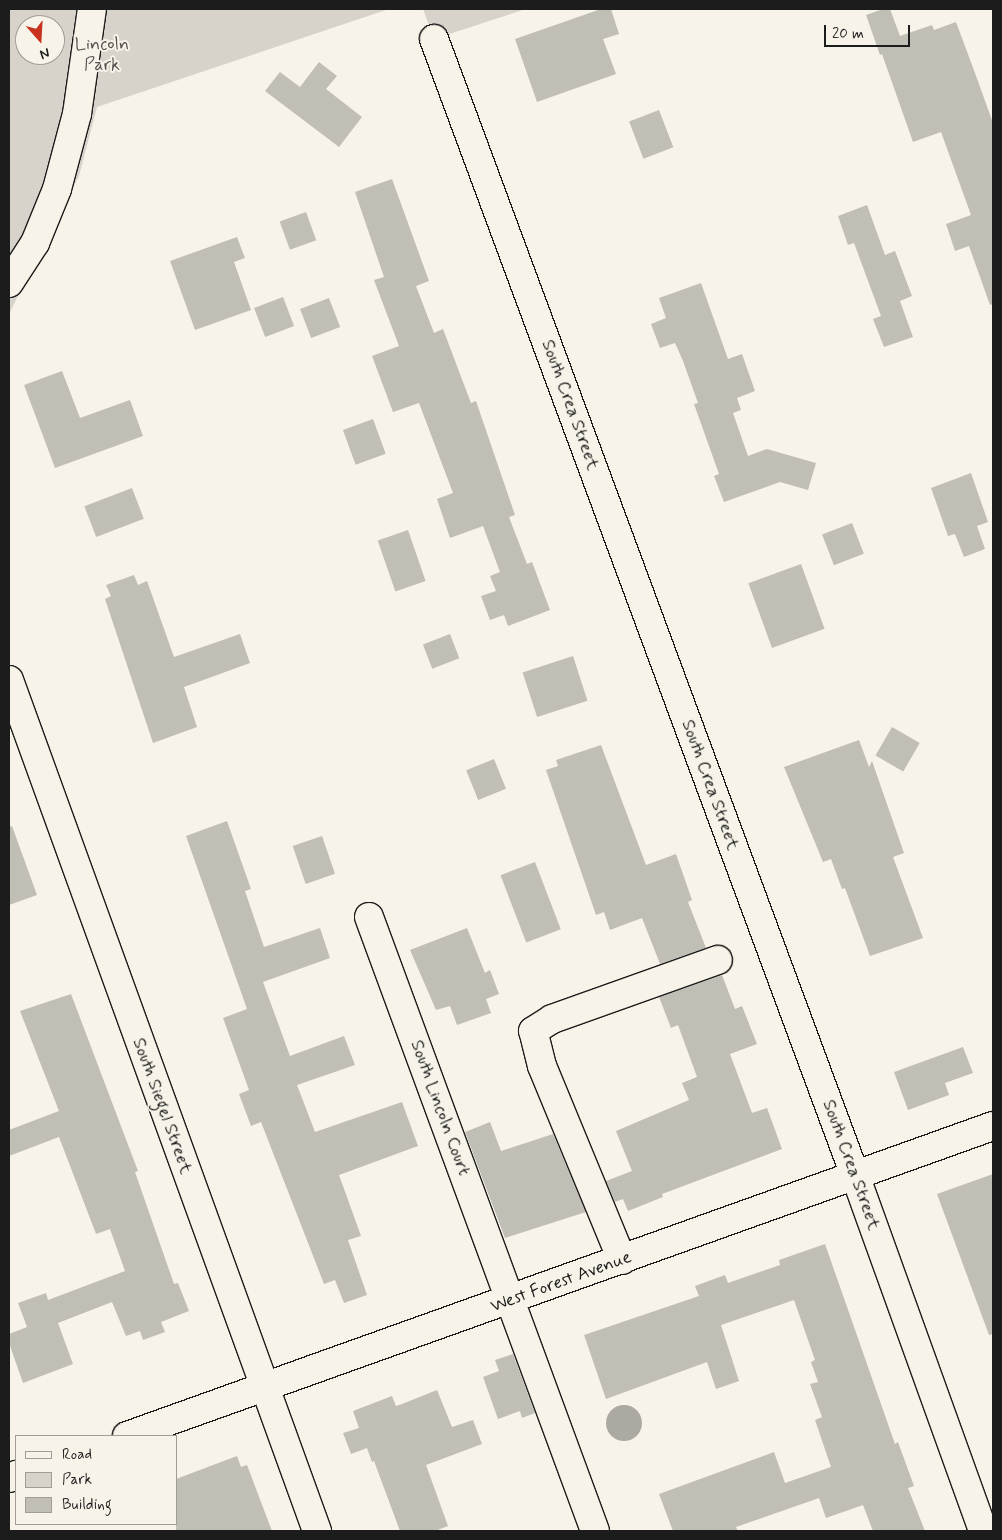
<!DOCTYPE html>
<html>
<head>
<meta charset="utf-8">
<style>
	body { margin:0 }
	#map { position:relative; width:1002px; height:1540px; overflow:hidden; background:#f7f3e8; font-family:Mynerve,sans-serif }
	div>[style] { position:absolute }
	.green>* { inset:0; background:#d7d3cb }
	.water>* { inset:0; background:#aca9a2 }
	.round { border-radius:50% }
	.building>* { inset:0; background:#c0beb5; transform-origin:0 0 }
	.roads { filter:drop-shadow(1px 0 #1c1c1c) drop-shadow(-1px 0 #1c1c1c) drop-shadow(0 1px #1c1c1c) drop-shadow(0 -1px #1c1c1c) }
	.minor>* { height:28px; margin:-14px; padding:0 14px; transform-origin:14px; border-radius:14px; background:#f7f3e8 }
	span { translate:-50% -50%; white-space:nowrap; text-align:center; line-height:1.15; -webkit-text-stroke:4px #f7f3e8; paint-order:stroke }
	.park-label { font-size:18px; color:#545351 }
	.street-label { font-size:18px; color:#1c1c1c }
	.frame { position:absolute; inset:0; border:10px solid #1c1c1c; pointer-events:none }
	.legend { position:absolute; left:15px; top:1435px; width:162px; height:90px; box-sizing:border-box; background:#f7f3e8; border:1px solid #9f9d96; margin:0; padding:6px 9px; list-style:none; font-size:15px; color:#1c1c1c }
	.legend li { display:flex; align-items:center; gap:10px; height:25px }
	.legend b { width:25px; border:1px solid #9f9d96 }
	.north { position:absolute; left:15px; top:15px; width:50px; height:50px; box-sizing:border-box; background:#f7f3e8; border:1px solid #9f9d96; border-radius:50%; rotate:161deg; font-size:14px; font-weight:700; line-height:20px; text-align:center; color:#1c1c1c }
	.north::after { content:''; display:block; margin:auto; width:18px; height:22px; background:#c8321e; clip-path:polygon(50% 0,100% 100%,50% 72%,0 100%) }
	.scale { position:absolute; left:824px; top:25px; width:86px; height:22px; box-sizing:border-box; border:2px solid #1c1c1c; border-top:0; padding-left:6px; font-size:15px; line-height:18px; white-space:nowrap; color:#1c1c1c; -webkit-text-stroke:4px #f7f3e8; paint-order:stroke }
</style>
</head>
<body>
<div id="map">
	<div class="green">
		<div style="clip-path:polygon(evenodd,9px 9px,389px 9px,97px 107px,79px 176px,9px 314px,9px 9px,25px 25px,55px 25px,55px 55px,25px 55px,25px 25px)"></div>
		<div style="clip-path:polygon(423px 9px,526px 9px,434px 39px)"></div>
	</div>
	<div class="water">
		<div class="round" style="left:606px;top:1405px;width:36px;height:36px"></div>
	</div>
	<div class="building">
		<div style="clip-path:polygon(601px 9px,611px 9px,619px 34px,603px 39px,616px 74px,537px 102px,515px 39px)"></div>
		<div style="clip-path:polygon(883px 9px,890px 9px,900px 36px,932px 25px,934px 30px,956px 22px,975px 73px,993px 123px,993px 304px,990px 305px,969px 246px,955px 251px,946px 224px,971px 215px,941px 132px,913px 142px,882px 54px,880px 55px,866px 15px)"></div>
		<div style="clip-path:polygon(319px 62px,337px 76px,326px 89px,362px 117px,339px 147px,265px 91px,280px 72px,300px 87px)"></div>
		<div style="left:659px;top:110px;width:40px;height:32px;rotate:69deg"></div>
		<div style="clip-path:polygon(392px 179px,429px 281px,416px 286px,434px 333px,443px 329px,471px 403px,476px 401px,515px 515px,509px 517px,527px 564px,532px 562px,550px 610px,508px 626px,504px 615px,490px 620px,481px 596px,496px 591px,490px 576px,500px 572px,483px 526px,450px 538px,437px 499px,453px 493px,419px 403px,393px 412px,372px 356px,399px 346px,374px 280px,384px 277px,355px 192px)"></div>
		<div style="clip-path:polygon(867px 205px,885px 255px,895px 251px,912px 296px,900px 301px,913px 337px,884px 347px,873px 319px,881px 316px,854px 243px,848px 245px,838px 216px)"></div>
		<div style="left:306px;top:212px;width:30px;height:28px;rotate:70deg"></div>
		<div style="clip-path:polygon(237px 237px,245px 258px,234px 262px,251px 310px,195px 330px,170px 261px)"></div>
		<div style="clip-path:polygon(701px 283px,728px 359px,742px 354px,755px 391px,737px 398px,741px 410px,733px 413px,748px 456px,767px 449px,816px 463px,808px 490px,780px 482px,724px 502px,714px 476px,719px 474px,694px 404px,698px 403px,683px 361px,675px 343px,660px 348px,651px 324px,666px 318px,659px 298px)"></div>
		<div style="left:283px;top:297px;width:31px;height:31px;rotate:69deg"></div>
		<div style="left:329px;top:298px;width:31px;height:31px;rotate:69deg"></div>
		<div style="clip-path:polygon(62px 371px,80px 418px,130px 400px,143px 436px,55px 468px,24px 385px)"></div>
		<div style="left:373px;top:419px;width:37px;height:32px;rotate:70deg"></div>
		<div style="clip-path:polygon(971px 473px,988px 522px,977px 526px,985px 549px,964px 557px,955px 534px,948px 536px,931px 488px)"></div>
		<div style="left:132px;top:488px;width:33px;height:51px;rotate:69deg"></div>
		<div style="left:852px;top:523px;width:33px;height:32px;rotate:69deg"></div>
		<div style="left:408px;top:530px;width:54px;height:32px;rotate:71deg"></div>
		<div style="left:801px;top:564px;width:69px;height:56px;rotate:70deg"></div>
		<div style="clip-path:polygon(134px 575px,138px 585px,147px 581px,174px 657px,240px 634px,250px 663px,184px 687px,197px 727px,153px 743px,105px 599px,111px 596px,106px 585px)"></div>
		<div style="left:450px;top:634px;width:26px;height:29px;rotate:69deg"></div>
		<div style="left:573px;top:656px;width:47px;height:53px;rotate:72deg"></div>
		<div style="left:892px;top:727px;width:32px;height:33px;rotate:30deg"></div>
		<div style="clip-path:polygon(859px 740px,869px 767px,872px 761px,904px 853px,893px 857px,923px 938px,870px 956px,845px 888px,842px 889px,831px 859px,823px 862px,784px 767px)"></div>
		<div style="clip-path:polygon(601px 745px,646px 865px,676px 854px,692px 900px,688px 902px,706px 948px,660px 964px,642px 918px,610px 930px,604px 912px,596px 915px,546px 770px,558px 766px,556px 760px)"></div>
		<div style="left:494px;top:759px;width:32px;height:30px;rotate:68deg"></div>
		<div style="clip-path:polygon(227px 821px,251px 889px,245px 891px,264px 947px,320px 928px,330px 958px,263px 982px,290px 1056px,344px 1036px,355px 1065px,297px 1085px,315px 1132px,402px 1102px,418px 1146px,339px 1175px,361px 1236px,348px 1240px,367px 1295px,344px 1303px,335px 1280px,324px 1284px,261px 1122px,251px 1126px,239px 1094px,249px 1090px,223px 1018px,247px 1009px,186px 836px)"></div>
		<div style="clip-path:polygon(12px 826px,37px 895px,9px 905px,9px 827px)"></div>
		<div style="left:322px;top:836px;width:40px;height:31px;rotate:71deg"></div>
		<div style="left:535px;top:862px;width:72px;height:37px;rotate:69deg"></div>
		<div style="clip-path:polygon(467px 928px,485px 973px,490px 970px,499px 994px,486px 999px,491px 1013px,457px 1025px,450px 1006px,436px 1010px,410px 950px)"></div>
		<div style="clip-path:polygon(722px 975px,735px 1009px,742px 1006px,757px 1044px,730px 1054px,752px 1113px,767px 1108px,782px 1149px,662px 1194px,663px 1197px,628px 1211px,623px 1199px,615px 1202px,606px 1181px,632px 1171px,616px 1131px,689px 1100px,682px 1083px,697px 1077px,678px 1025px,671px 1028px,659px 997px)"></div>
		<div style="clip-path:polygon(71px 994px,138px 1171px,135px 1172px,174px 1284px,178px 1283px,189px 1311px,161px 1322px,165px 1332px,143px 1340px,140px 1331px,126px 1336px,112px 1302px,58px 1323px,73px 1364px,23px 1383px,9px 1343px,9px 1334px,27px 1327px,18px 1303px,46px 1293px,48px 1300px,125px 1271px,110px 1229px,96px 1234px,59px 1137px,9px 1156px,9px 1130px,59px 1111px,20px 1011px)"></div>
		<div style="clip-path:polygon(963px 1047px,973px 1073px,945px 1083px,949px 1095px,908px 1110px,894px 1072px)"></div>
		<div style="clip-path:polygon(490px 1122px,501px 1151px,553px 1134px,586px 1212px,505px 1238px,465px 1132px)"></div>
		<div style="clip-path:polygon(993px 1174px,993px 1334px,989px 1335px,937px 1194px)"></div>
		<div style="clip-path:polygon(825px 1244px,895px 1444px,898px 1442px,914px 1486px,908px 1488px,925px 1531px,873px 1531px,863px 1505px,826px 1518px,819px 1498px,736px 1527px,738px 1531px,673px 1531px,659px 1494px,774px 1452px,785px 1483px,831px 1467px,815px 1420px,822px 1417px,810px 1384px,818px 1382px,811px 1362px,815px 1360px,794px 1300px,721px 1325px,739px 1381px,716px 1389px,707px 1362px,606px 1399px,584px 1335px,699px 1296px,695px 1286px,725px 1275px,728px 1283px,780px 1265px,779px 1260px)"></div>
		<div style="clip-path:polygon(513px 1354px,535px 1413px,522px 1418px,520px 1411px,498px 1419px,483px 1377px,499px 1371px,495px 1360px)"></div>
		<div style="clip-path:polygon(437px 1390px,452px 1427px,473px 1420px,482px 1444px,426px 1465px,448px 1526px,435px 1531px,400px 1531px,374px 1461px,372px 1462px,367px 1448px,351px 1454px,343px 1433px,359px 1428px,353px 1411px,392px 1396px,396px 1406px,402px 1404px)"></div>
		<div style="clip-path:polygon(237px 1456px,241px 1467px,247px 1465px,272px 1531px,176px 1531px,176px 1479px)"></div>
	</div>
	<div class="roads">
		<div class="minor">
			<div style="left:434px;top:39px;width:1212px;rotate:69.67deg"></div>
			<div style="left:855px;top:1175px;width:378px;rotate:70.2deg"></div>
			<div style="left:9px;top:283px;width:48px;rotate:-57deg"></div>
			<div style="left:35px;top:243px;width:58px;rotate:-67.8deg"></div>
			<div style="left:57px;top:189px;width:78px;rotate:-75.1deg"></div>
			<div style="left:77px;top:114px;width:106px;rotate:-81.9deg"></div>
			<div style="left:9px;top:680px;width:905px;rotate:70.1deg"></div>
			<div style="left:369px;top:917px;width:654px;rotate:69.79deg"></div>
			<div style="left:622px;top:1260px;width:210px;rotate:-112.4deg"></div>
			<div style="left:542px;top:1066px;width:36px;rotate:-104deg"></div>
			<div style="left:533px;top:1031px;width:22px;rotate:-32deg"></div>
			<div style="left:552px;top:1019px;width:176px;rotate:-19.6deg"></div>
			<div style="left:127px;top:1436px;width:920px;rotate:-19.7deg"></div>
			<div style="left:9px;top:1478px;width:8px;rotate:-23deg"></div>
		</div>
	</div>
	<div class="park-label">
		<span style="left:102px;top:55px">Lincoln<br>Park</span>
	</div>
	<div class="street-label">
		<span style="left:570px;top:405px;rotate:70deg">South Crea Street</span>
		<span style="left:710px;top:785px;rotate:70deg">South Crea Street</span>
		<span style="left:162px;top:1106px;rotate:70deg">South Siegel Street</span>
		<span style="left:440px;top:1108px;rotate:70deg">South Lincoln Court</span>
		<span style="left:851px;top:1165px;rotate:70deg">South Crea Street</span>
		<span style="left:561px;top:1282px;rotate:-20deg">West Forest Avenue</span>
	</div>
	<div class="frame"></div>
	<ul class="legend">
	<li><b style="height:6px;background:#f7f3e8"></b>Road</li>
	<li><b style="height:14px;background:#d7d3cb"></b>Park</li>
	<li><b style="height:14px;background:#c0beb5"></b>Building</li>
	</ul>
	<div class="north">N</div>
	<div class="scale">20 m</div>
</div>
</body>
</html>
